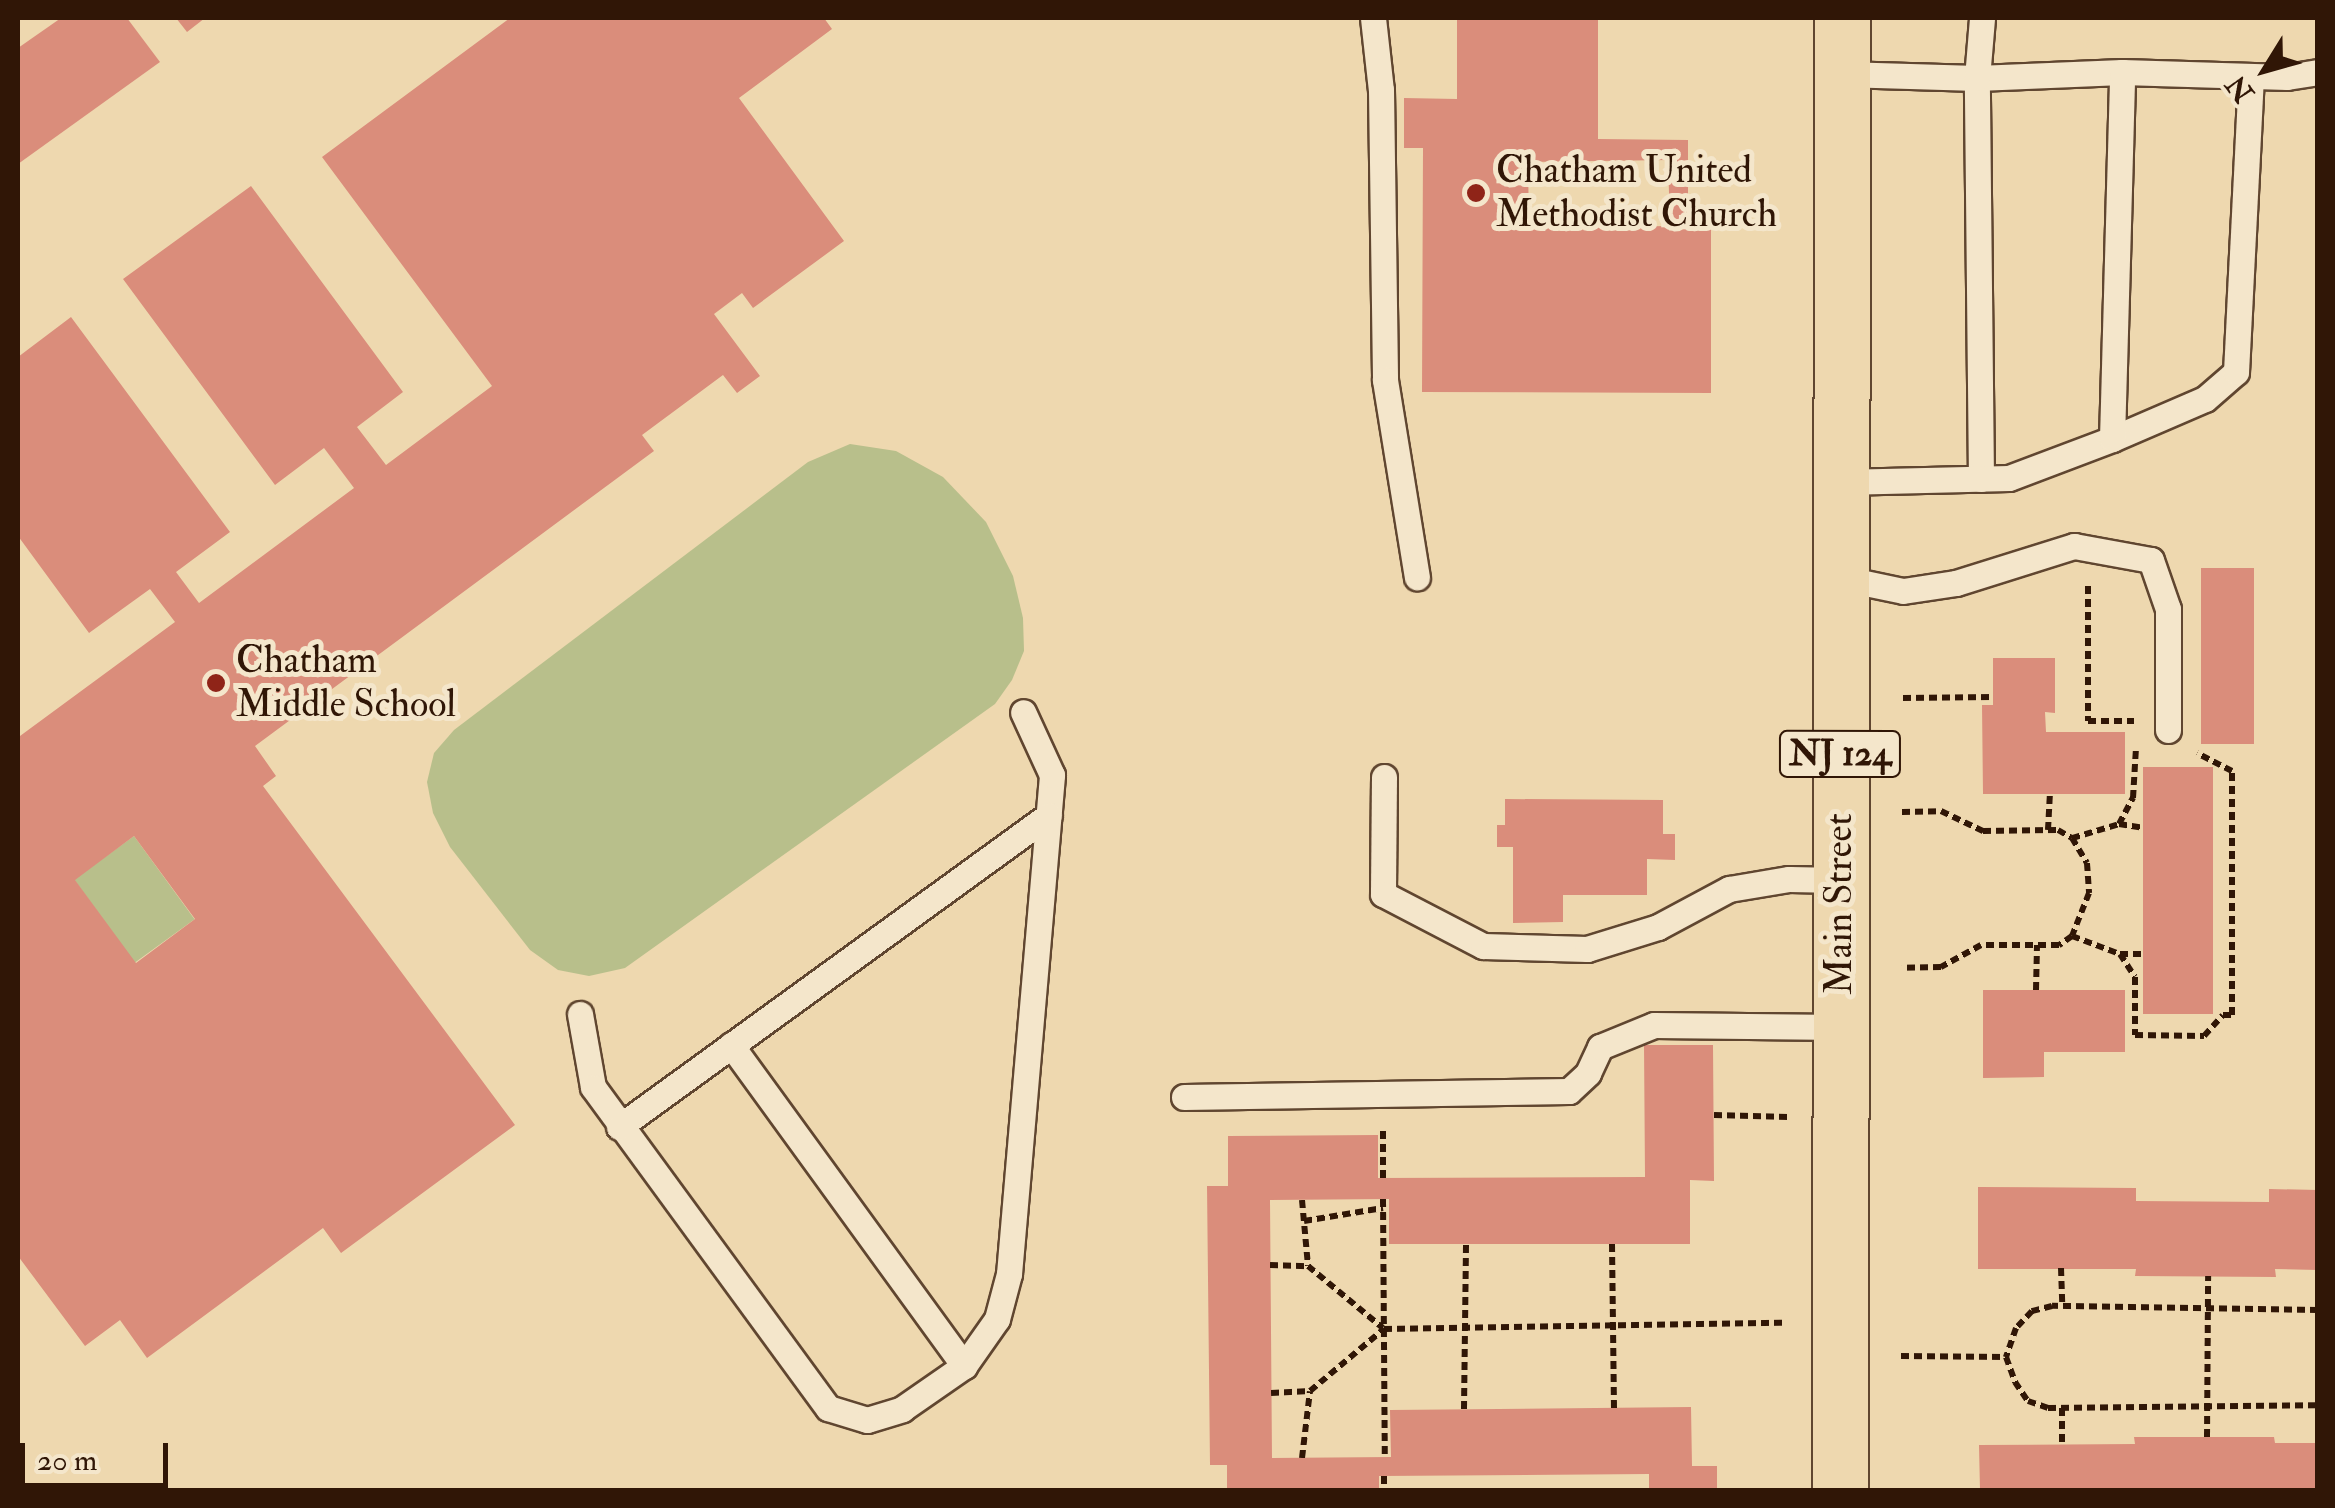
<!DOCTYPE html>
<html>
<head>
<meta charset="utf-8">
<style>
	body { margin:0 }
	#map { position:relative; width:2335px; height:1508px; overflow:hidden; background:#eed8af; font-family:"IM FELL Double Pica",serif }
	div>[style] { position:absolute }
	.green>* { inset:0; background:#b8bf8b; transform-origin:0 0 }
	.building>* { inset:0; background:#da8d7b; transform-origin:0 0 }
	.path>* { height:6px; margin-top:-3px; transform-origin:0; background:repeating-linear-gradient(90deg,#301606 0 8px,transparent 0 13px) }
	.roads { filter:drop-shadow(2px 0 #604630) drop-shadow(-2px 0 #604630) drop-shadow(0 2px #604630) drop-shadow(0 -2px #604630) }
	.service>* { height:25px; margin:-12.5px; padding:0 12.5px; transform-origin:12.5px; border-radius:12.5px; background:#f4e6cb }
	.primary>* { height:55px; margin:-27.5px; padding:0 27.5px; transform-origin:27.5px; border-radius:27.5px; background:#eed8af }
	.dots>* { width:28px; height:28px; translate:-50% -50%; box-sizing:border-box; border:5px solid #f4e6cb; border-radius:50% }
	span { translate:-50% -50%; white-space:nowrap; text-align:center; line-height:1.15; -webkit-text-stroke:10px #f4e6cb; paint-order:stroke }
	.shield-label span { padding:2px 8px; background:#f4e6cb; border:2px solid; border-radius:8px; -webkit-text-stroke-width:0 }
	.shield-label { font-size:35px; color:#301606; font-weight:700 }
	.poi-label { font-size:38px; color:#301606 }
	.left { translate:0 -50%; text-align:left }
	.street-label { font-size:38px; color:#301606 }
	.frame { position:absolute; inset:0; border:20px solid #301606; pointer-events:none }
	.north { position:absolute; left:2215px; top:20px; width:100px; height:100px; -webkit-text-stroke:8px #f4e6cb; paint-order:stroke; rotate:233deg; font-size:28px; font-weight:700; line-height:40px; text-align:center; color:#301606 }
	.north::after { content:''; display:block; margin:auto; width:35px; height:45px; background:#301606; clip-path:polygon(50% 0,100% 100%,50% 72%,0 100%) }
	.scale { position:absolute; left:20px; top:1443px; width:148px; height:45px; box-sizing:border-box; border:5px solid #301606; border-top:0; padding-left:12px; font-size:30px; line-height:35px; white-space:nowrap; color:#301606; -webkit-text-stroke:8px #f4e6cb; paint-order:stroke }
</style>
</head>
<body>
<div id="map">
	<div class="green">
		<div style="clip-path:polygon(850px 444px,896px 451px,943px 477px,986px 522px,1013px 576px,1023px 618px,1024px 651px,1012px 680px,995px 704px,625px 968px,589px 976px,558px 970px,530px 950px,450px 847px,433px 813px,427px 782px,434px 753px,454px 730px,808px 462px)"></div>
		<div style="left:134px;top:836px;width:103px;height:74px;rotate:54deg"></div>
	</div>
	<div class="building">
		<div style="clip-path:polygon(61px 18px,127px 18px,160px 62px,18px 164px,18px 48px)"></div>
		<div style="clip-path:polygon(176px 18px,205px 18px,187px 32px)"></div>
		<div style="clip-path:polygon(evenodd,510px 18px,824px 18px,832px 29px,739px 98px,844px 241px,753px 308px,742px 293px,714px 314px,760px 376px,737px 393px,723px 375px,642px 435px,654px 451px,255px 746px,276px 776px,263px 786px,515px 1125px,341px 1253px,323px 1228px,147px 1358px,120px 1320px,85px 1346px,18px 1256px,18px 733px,20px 736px,175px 622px,150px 589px,89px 633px,18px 536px,18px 357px,71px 317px,230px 532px,176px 572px,199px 603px,354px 488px,324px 448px,275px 485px,123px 279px,251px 186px,403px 392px,357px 427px,386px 465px,492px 386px,322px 157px,510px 18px,134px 836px,195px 919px,136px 963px,75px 880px,134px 836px)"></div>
		<div style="clip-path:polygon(evenodd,1457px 18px,1598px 18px,1598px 139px,1688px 140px,1688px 224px,1711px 224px,1711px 393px,1422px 392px,1423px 148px,1404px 148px,1404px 98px,1457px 99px,1457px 18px,1668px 160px,1670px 226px,1529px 228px,1528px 162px,1668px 160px)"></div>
		<div style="left:2254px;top:568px;width:176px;height:53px;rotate:90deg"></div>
		<div style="clip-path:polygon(1993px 658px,2055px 658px,2055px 713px,2045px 712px,2046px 732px,2125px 732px,2125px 794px,1983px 794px,1982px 705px,1993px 705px)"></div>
		<div style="left:2143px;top:767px;width:70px;height:247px"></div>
		<div style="clip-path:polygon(1505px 799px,1663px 800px,1663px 834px,1675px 834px,1675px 860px,1647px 859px,1647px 895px,1563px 895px,1563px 922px,1513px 923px,1513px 847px,1497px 847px,1497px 825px,1505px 825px)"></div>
		<div style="clip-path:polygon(1983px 990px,2125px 990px,2125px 1052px,2044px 1052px,2044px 1077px,1983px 1078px)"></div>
		<div style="clip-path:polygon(1644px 1045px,1713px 1045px,1714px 1181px,1690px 1180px,1690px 1244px,1389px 1244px,1389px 1199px,1270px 1200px,1272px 1458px,1391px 1457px,1390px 1410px,1691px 1407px,1692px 1466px,1717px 1466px,1717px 1490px,1649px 1490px,1649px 1474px,1379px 1476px,1379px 1490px,1227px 1490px,1227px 1465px,1210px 1465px,1207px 1186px,1228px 1186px,1228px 1136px,1378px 1135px,1378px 1178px,1645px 1177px)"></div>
		<div style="clip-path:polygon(1978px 1187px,2136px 1188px,2136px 1201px,2269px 1202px,2269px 1189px,2318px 1190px,2318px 1270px,2275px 1269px,2276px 1277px,2135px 1276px,2136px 1269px,1978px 1269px)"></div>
		<div style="clip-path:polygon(2134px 1437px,2274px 1437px,2275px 1443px,2318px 1443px,2318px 1490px,1980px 1490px,1979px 1445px,2135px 1444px)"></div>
	</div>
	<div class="path">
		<div style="left:2088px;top:586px;width:135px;rotate:90deg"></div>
		<div style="left:2088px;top:721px;width:46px"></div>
		<div style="left:1903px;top:698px;width:90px;rotate:-0.6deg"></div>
		<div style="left:1902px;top:812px;width:39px;rotate:-1deg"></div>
		<div style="left:1941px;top:811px;width:47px;rotate:25.5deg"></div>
		<div style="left:1983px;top:831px;width:75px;rotate:-0.8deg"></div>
		<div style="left:2058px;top:830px;width:16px;rotate:30deg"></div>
		<div style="left:2072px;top:838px;width:29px;rotate:59deg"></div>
		<div style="left:2087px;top:863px;width:30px;rotate:86deg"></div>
		<div style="left:2089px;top:893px;width:46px;rotate:111.6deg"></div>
		<div style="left:2072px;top:936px;width:16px;rotate:145deg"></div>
		<div style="left:2059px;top:945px;width:78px;rotate:180deg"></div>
		<div style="left:1981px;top:945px;width:46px;rotate:151.2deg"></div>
		<div style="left:1941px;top:967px;width:39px;rotate:179deg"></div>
		<div style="left:2119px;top:824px;width:24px;rotate:9deg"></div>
		<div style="left:2048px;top:830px;width:36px;rotate:-87deg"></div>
		<div style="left:2072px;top:838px;width:49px;rotate:-16.6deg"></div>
		<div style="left:2119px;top:824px;width:30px;rotate:-62deg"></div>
		<div style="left:2133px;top:798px;width:50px;rotate:-86.6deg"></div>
		<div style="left:2072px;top:936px;width:51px;rotate:20.6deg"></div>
		<div style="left:2120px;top:954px;width:27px;rotate:57deg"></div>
		<div style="left:2135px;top:977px;width:58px;rotate:90deg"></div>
		<div style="left:2135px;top:1035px;width:69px;rotate:0.8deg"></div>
		<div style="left:2204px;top:1036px;width:28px;rotate:-48deg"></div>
		<div style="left:2223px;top:1015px;width:9px"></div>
		<div style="left:2232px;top:1015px;width:244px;rotate:-90deg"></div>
		<div style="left:2232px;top:771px;width:39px;rotate:-153deg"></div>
		<div style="left:2120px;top:954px;width:24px"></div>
		<div style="left:2036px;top:990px;width:45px;rotate:-88.7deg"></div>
		<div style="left:1714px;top:1115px;width:74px;rotate:1.5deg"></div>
		<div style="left:1383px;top:1178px;width:48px;rotate:-90deg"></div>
		<div style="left:1383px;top:1199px;width:259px;rotate:89.6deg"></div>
		<div style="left:1302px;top:1200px;width:66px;rotate:84.8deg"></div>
		<div style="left:1304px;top:1221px;width:80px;rotate:-9.3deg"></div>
		<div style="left:1612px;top:1244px;width:164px;rotate:89.3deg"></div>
		<div style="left:1270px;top:1265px;width:38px;rotate:2deg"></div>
		<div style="left:1308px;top:1266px;width:97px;rotate:39.6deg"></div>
		<div style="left:2061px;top:1268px;width:38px;rotate:88deg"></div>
		<div style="left:2318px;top:1310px;width:266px;rotate:-179.1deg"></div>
		<div style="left:2052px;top:1306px;width:21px;rotate:166deg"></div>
		<div style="left:2032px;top:1311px;width:23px;rotate:133deg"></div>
		<div style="left:2016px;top:1328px;width:31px;rotate:109deg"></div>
		<div style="left:2006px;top:1357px;width:27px;rotate:70deg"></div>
		<div style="left:2015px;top:1382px;width:23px;rotate:56deg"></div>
		<div style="left:2028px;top:1401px;width:21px;rotate:19deg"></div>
		<div style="left:2048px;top:1408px;width:270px;rotate:-0.6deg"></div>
		<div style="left:1901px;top:1356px;width:105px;rotate:0.5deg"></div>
		<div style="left:1271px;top:1393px;width:39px;rotate:-3deg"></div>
		<div style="left:1310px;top:1391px;width:97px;rotate:-40deg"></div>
		<div style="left:1384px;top:1329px;width:403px;rotate:-0.9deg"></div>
		<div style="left:2062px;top:1408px;width:37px;rotate:90deg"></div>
		<div style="left:1464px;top:1409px;width:165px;rotate:-89.3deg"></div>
		<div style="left:2207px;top:1437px;width:161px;rotate:-89.6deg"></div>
		<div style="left:1302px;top:1458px;width:67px;rotate:-83.2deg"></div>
		<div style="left:1384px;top:1476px;width:14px;rotate:90deg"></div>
	</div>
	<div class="roads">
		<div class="service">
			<div style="left:1373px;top:18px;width:72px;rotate:83.7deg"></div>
			<div style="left:1381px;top:90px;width:290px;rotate:89.2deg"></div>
			<div style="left:1385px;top:380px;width:200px;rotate:80.8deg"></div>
			<div style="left:1842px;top:74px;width:135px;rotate:1.7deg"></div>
			<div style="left:1977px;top:78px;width:145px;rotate:-2.4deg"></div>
			<div style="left:2112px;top:439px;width:101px;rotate:-23.3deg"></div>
			<div style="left:2205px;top:399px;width:41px;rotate:-41.1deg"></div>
			<div style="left:2236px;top:372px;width:295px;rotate:-87.1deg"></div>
			<div style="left:1981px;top:479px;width:401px;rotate:-90.6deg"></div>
			<div style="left:1977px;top:78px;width:60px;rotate:-85.2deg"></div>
			<div style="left:1841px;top:482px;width:168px;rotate:-1.4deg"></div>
			<div style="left:2009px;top:478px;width:110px;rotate:-20.7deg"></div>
			<div style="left:2112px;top:439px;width:367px;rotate:-88.4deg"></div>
			<div style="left:2122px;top:72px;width:165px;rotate:1.7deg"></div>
			<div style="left:2287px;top:77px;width:31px;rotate:-9deg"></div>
			<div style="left:1841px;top:578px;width:63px;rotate:11.8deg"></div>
			<div style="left:1903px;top:591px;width:54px;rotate:-8.6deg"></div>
			<div style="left:1956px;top:583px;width:124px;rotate:-17.4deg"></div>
			<div style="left:2074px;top:546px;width:78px;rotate:10.3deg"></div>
			<div style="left:2151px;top:560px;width:52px;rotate:70.9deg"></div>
			<div style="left:2168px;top:609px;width:121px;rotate:90deg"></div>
			<div style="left:1384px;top:777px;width:117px;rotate:90.5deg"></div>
			<div style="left:1383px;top:894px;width:113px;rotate:27.5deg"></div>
			<div style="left:1483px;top:946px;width:104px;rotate:1.7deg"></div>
			<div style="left:1587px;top:949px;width:74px;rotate:-17.2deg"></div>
			<div style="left:1658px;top:927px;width:81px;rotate:-28.2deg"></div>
			<div style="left:1729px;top:889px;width:61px;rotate:-9.5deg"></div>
			<div style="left:1789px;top:879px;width:51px;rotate:1.1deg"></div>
			<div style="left:580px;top:1014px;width:74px;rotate:79.9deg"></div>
			<div style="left:593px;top:1087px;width:398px;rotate:53.8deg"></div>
			<div style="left:828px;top:1408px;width:41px;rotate:17.1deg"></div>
			<div style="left:867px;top:1420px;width:37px;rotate:-17deg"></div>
			<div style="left:902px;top:1409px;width:75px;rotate:-34.7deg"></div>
			<div style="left:964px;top:1366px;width:57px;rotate:-54.9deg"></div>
			<div style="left:997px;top:1319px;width:47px;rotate:-75.1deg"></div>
			<div style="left:1009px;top:1274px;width:501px;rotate:-85.07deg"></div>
			<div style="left:1052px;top:775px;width:69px;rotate:-114.7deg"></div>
			<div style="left:731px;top:1045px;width:397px;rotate:54deg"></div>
			<div style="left:1184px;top:1097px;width:385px;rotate:-0.9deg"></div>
			<div style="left:1569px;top:1091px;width:26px;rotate:-43deg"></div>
			<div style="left:1588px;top:1073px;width:29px;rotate:-65deg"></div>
			<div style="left:1600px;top:1047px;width:58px;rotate:-22.2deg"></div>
			<div style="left:1654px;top:1025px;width:187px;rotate:0.6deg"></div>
			<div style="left:619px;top:1127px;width:531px;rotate:-35.96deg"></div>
		</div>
		<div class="primary">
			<div style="left:1840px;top:1490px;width:1472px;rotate:-89.92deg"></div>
		</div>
	</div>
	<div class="dots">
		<div style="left:1476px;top:193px;background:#8f2418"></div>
		<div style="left:216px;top:683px;background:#8f2418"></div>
	</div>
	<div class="shield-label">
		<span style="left:1840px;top:754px">NJ 124</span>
	</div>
	<div class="poi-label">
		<span class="left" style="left:1496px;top:193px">Chatham United<br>Methodist Church</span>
		<span class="left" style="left:236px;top:683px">Chatham<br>Middle School</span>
	</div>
	<div class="street-label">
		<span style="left:1840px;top:904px;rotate:-90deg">Main Street</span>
	</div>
	<div class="frame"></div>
	<div class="north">N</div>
	<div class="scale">20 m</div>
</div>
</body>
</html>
